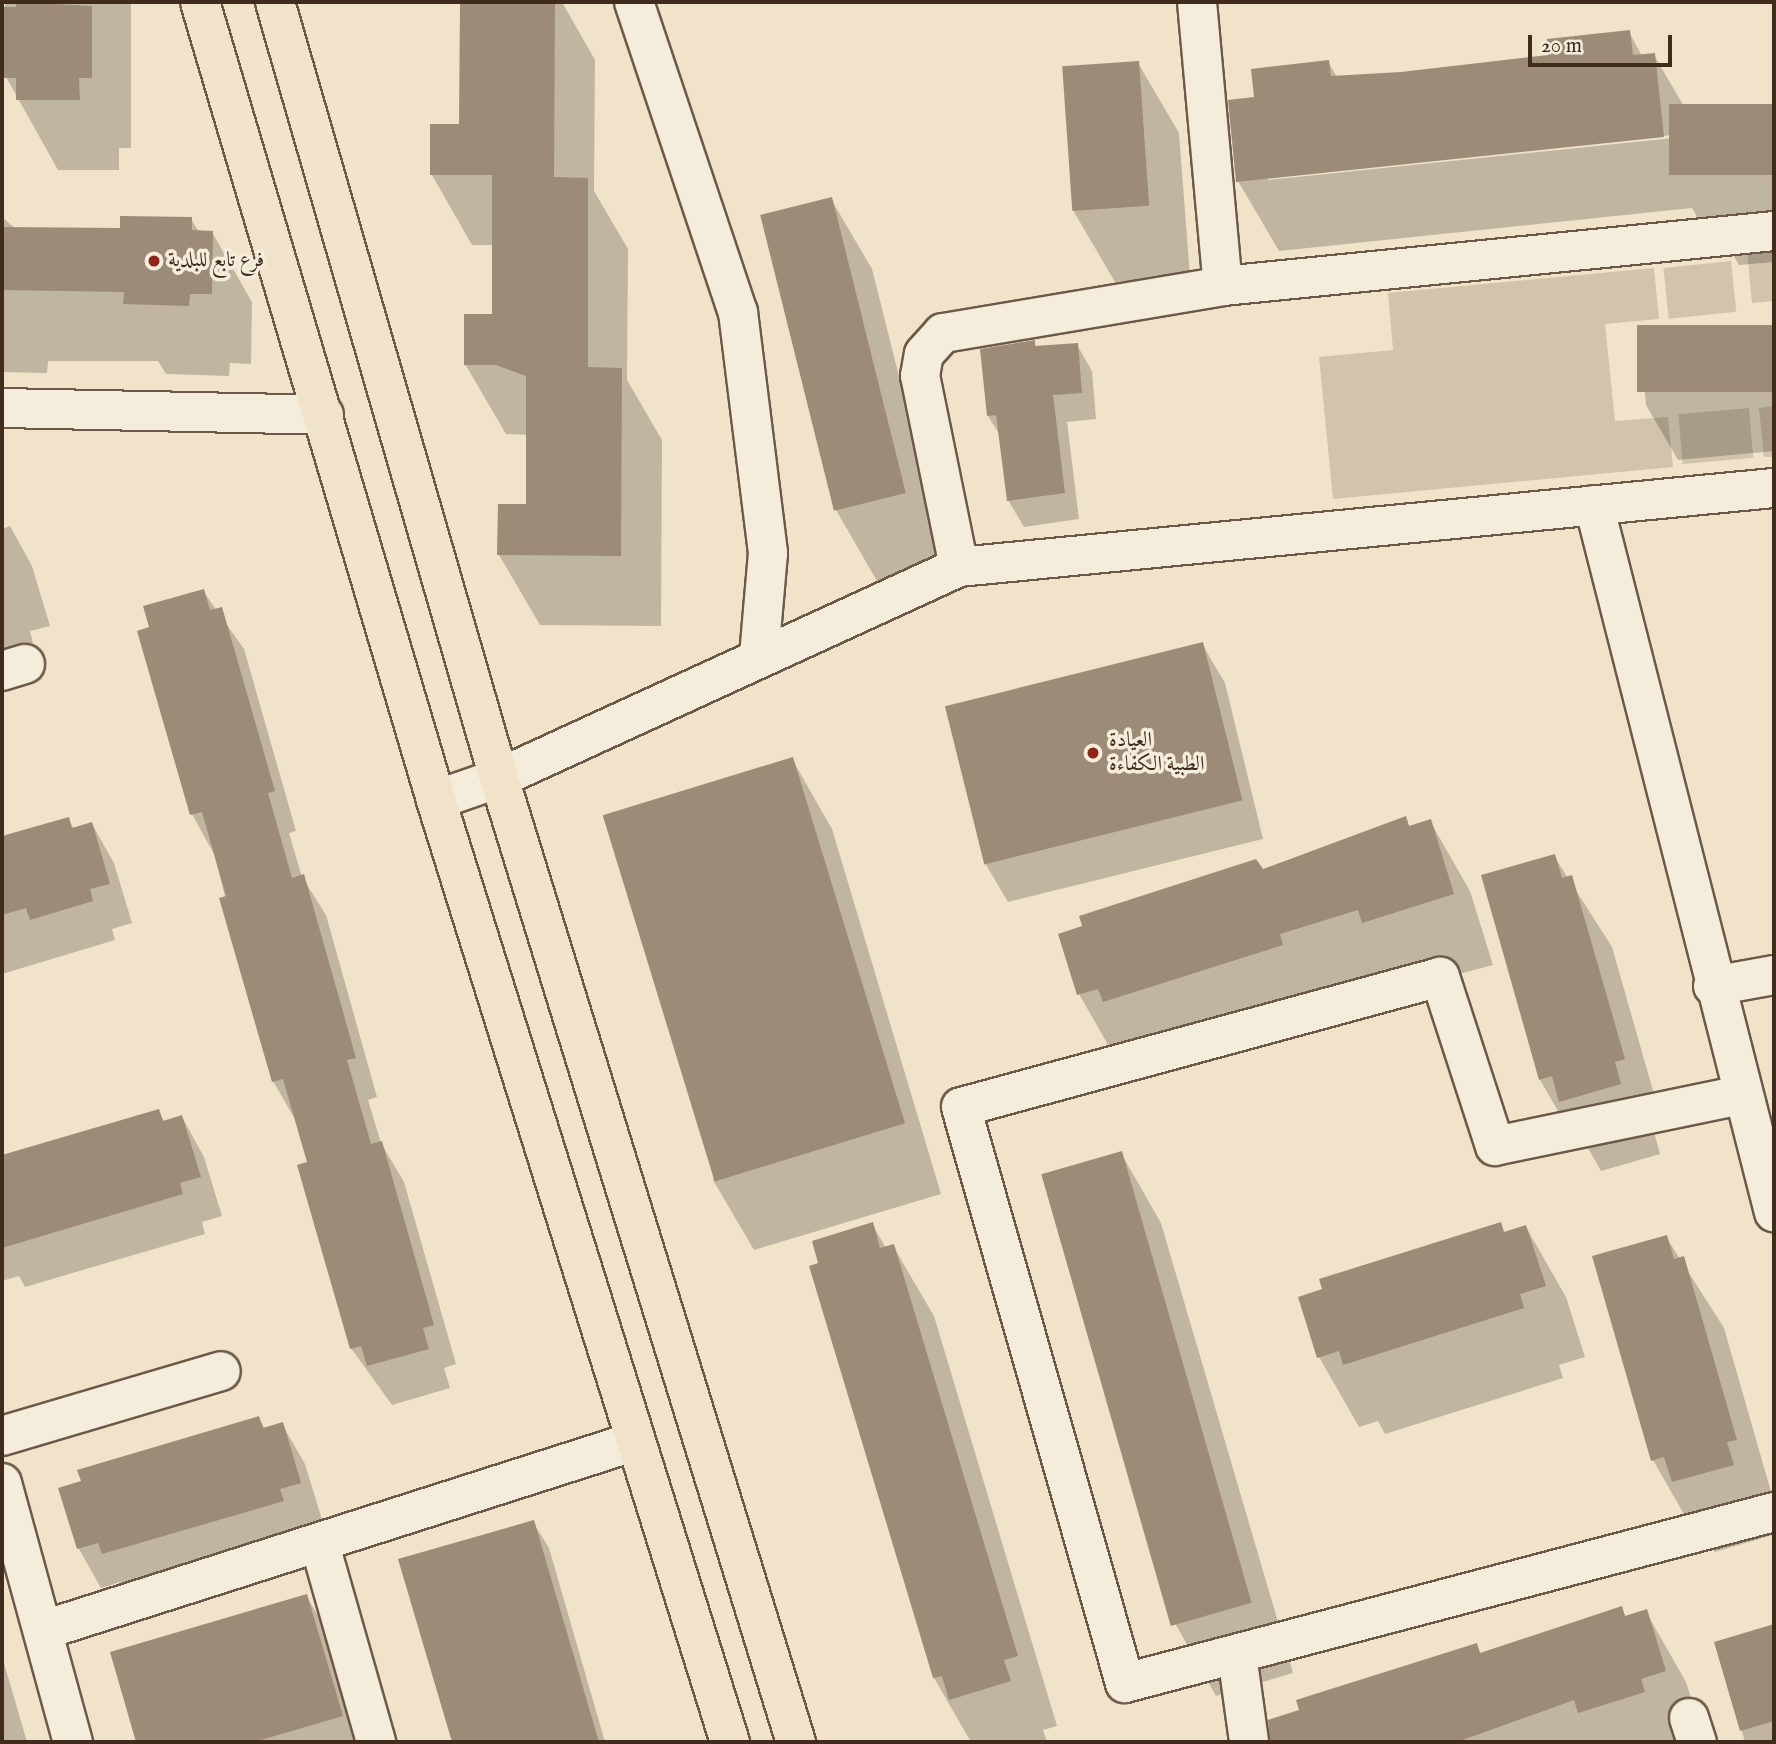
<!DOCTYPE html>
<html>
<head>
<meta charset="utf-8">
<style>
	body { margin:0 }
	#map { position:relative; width:1776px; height:1744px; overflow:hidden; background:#f0e3c9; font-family:"IM FELL English",Amiri,serif }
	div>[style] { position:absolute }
	.green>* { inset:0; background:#d2c4ac; transform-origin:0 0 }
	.shadow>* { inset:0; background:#0003 }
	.building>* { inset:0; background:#9c8b76; transform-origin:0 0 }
	.roads { filter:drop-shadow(2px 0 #6d5947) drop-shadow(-2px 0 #6d5947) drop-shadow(0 2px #6d5947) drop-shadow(0 -2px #6d5947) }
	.minor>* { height:38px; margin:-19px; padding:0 19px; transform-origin:19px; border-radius:19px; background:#f5eddc }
	.major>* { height:38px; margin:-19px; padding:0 19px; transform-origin:19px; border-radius:19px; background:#f0e3c9 }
	.dots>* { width:19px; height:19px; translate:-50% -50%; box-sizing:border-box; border:4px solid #f5eddc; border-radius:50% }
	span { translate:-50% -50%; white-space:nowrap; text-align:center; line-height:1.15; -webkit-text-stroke:7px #f5eddc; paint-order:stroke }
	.poi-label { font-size:21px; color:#412b1c }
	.left { translate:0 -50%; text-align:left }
	.frame { position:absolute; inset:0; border:4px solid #412b1c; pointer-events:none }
	.scale { position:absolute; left:1528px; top:35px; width:144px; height:32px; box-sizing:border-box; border:4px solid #412b1c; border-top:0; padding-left:9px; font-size:21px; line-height:24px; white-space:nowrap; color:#412b1c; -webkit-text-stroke:5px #f5eddc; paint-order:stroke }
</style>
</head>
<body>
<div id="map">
	<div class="green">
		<div style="clip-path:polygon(1774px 249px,1774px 301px,1752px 303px,1747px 251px)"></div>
		<div style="left:1731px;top:261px;width:51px;height:68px;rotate:84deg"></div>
		<div style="clip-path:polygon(1654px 268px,1659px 319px,1605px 324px,1615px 421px,1668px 417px,1673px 467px,1333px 499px,1319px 357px,1393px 350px,1388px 293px)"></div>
		<div style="clip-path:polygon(1774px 406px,1774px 457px,1764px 457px,1759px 408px)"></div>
		<div style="left:1749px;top:408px;width:50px;height:71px;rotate:85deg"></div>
	</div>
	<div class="shadow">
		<div style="clip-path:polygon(5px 2px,131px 2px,131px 148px,119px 148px,119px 170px,58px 170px,6px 77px)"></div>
		<div style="clip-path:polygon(461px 2px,562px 2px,595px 60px,594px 191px,628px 249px,627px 380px,662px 440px,661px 626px,540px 625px,499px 555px,527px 506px,528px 435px,506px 434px,465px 364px,493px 316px,494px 245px,472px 245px,432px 175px,461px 126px)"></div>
		<div style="clip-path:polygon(evenodd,1629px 32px,1642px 56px,1654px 55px,1689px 115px,1774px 106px,1774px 262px,1739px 265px,1732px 253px,1719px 255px,1692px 208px,1279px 251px,1238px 181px,1256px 98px,1328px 62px,1337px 77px,1401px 73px,1550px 57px,1629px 32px,1673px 135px,1673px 138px,1268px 180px,1268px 177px,1673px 135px)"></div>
		<div style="clip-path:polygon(1138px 63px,1179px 133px,1190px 276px,1115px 282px,1074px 212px)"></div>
		<div style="clip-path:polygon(831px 199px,872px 269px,946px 563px,877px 581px,836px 510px)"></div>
		<div style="clip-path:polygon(2px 217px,16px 229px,96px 232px,191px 219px,199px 232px,212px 232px,252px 302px,251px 364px,230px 363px,229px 376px,166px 374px,158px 361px,48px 361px,47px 373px,2px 372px)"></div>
		<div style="clip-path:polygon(1774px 328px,1774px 451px,1678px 460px,1646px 405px,1640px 341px)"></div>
		<div style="clip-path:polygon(1034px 342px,1037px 348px,1077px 345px,1092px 371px,1096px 419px,1067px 422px,1079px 519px,1024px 527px,1008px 500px,1001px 437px,988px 416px)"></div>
		<div style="clip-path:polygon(10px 526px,32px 566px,50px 626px,30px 631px,33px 643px,2px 653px,2px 529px)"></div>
		<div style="clip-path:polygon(203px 591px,244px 649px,296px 831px,289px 833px,302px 877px,326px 915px,377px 1097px,368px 1100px,381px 1143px,404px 1182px,456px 1364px,444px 1368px,450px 1388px,392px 1405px,351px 1348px,309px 1163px,296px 1121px,273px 1081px,214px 854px,192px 814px,151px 629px)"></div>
		<div style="clip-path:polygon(1202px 644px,1225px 683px,1263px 839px,1008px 902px,985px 863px)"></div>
		<div style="clip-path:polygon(792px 759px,832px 829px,941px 1194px,754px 1250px,713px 1180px)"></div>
		<div style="clip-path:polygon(1405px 818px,1410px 828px,1430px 821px,1470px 891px,1493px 965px,1119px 1064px,1079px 994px,1263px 871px)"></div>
		<div style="clip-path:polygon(68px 819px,74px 829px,92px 824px,114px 863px,132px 923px,112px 929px,115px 940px,2px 974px,2px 838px)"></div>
		<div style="clip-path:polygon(1554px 856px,1612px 947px,1664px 1129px,1654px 1132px,1660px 1154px,1601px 1171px,1588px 1148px,1581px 1150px,1540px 1080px)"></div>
		<div style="clip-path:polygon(158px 1111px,165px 1123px,182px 1117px,204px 1157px,222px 1216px,202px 1222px,205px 1234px,25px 1287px,19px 1276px,2px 1281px,2px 1157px)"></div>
		<div style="clip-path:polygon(1121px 1153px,1161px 1223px,1293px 1673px,1216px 1696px,1176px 1625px)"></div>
		<div style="clip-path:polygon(872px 1224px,886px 1248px,893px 1246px,934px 1316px,1057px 1726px,1043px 1730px,1047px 1742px,971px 1742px,934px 1678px,821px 1264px)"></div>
		<div style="clip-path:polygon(1500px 1224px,1505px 1234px,1526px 1227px,1566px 1297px,1585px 1357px,1559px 1365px,1563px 1378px,1385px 1434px,1378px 1421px,1359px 1427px,1319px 1357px)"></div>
		<div style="clip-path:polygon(1666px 1237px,1724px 1328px,1774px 1502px,1766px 1513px,1773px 1535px,1715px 1552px,1701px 1528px,1693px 1530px,1653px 1460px)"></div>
		<div style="clip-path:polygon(259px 1418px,265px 1429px,282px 1424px,305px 1464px,323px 1523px,126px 1593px,120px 1582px,101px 1588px,79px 1549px,61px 1489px)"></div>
		<div style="clip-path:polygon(533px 1522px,549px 1548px,605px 1742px,453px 1742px,400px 1561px)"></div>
		<div style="clip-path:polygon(306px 1596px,322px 1622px,357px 1742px,137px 1742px,112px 1653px)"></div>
		<div style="clip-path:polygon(1621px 1609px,1626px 1618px,1646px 1612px,1686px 1682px,1705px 1742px,1284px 1742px,1276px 1719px,1476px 1645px,1481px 1655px)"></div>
		<div style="clip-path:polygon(1774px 1626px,1774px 1742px,1745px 1742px,1716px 1643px)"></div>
		<div style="clip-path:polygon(2px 1656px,27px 1742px,2px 1742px)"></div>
	</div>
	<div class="building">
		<div style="clip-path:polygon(16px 2px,92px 6px,92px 78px,79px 78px,80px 100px,16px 100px,16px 78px,4px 78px,3px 7px,16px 7px)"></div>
		<div style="clip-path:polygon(460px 2px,555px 2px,554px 177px,588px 178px,588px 367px,622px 368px,621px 556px,497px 555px,498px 504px,526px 504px,526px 376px,496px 365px,464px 365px,464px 314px,492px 314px,492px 175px,430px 175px,430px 124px,459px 124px)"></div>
		<div style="clip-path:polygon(1630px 30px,1633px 55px,1655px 53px,1664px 137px,1236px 182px,1228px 100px,1254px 97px,1251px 69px,1329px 60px,1331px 76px,1401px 72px,1548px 55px,1547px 39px)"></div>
		<div style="left:1139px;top:61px;width:145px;height:77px;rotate:86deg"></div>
		<div style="left:1774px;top:104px;width:71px;height:105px;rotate:90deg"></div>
		<div style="left:832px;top:197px;width:305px;height:74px;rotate:76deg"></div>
		<div style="clip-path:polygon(120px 216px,192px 217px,192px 230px,213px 231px,212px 294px,190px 294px,189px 306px,123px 304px,124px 292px,2px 290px,2px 227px,120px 228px)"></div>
		<div style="left:1774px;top:325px;width:67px;height:137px;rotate:90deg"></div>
		<div style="clip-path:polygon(1035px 340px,1035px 346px,1078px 343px,1082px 393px,1053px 395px,1065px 493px,1007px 501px,996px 415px,987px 416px,980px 349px)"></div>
		<div style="clip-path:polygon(204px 589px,210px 610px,222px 607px,275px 791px,268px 793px,292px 878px,304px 874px,356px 1058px,347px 1060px,371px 1144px,382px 1141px,434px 1325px,423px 1328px,429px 1349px,367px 1366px,361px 1346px,350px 1349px,297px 1165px,307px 1162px,283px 1079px,272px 1082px,219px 898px,226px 896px,202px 812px,190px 815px,137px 631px,149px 627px,143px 606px)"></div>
		<div style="left:1203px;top:642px;width:163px;height:266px;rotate:76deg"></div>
		<div style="left:793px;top:757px;width:383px;height:199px;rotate:73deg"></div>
		<div style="clip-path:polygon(1406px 816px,1409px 826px,1431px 819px,1454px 894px,1362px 923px,1358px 910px,1280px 934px,1283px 945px,1103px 1002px,1098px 989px,1077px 995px,1058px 934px,1082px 926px,1079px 916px,1256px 859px,1263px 869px)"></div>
		<div style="clip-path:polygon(69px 817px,72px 828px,92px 822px,110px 884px,90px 889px,93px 901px,30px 920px,26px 908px,2px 915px,2px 836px)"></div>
		<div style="clip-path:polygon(1555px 854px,1562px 878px,1572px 875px,1625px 1059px,1615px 1062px,1621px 1084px,1559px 1102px,1552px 1076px,1539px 1080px,1481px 875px)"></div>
		<div style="clip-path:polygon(159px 1109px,163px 1121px,182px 1115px,201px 1177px,180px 1183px,183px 1194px,2px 1248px,2px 1155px)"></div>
		<div style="left:1122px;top:1151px;width:470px;height:84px;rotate:74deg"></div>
		<div style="clip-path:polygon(873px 1222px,880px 1248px,894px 1244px,1018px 1656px,1004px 1660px,1011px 1681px,949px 1700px,942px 1676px,933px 1678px,809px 1266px,818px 1263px,812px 1241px)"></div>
		<div style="clip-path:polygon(1501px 1222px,1504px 1232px,1526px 1225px,1546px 1286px,1520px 1294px,1524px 1308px,1343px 1365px,1339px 1351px,1317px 1358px,1298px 1297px,1322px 1289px,1319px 1279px)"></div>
		<div style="clip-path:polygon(1667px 1235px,1674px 1259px,1684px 1256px,1737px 1440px,1727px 1442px,1734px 1465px,1672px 1482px,1664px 1457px,1651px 1461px,1592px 1256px)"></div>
		<div style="clip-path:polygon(259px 1416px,263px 1428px,283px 1422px,301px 1483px,280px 1489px,284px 1501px,102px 1554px,98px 1543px,77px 1549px,58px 1488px,81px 1481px,77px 1470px)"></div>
		<div style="clip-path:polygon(534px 1520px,599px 1742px,452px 1742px,398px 1559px)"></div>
		<div style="clip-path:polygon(307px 1594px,343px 1716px,254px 1742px,136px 1742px,110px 1652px)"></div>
		<div style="clip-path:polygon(1622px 1606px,1625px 1616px,1647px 1609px,1666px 1671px,1641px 1679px,1645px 1692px,1578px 1713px,1574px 1700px,1457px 1742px,1270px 1742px,1268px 1720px,1299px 1710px,1296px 1700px,1477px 1643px,1480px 1653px)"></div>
		<div style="clip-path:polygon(1774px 1624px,1774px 1721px,1740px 1731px,1714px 1642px)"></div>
	</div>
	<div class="roads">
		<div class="minor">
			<div style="left:634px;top:2px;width:327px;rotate:71.5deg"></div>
			<div style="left:738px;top:312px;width:243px;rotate:82.9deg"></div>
			<div style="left:768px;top:553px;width:102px;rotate:95deg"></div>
			<div style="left:1197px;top:2px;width:285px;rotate:84.8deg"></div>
			<div style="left:2px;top:408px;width:322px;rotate:1.2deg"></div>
			<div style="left:1594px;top:505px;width:730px;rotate:75.72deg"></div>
			<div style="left:959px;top:567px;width:195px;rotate:-101.5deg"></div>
			<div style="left:920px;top:376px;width:22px;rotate:-80deg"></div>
			<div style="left:924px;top:354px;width:28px;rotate:-48deg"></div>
			<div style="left:943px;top:333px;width:284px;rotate:-9.5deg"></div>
			<div style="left:1223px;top:286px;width:554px;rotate:-5.7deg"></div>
			<div style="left:2px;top:671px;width:24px;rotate:-17deg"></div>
			<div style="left:436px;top:800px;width:67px;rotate:-19.2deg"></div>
			<div style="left:499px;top:778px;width:506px;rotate:-24.64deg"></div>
			<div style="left:959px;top:567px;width:819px;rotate:-5.54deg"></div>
			<div style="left:1713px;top:986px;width:62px;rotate:-10.2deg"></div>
			<div style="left:1741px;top:1095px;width:251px;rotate:168.3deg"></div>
			<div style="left:1495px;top:1146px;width:178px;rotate:-108deg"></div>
			<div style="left:1440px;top:977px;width:496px;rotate:164.8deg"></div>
			<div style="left:961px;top:1107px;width:599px;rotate:74.11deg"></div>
			<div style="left:1125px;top:1683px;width:671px;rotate:-14.76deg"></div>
			<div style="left:2px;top:1436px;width:228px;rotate:-16.5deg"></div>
			<div style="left:2px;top:1483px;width:269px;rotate:74.7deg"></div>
			<div style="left:320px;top:1545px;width:205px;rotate:74.1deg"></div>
			<div style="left:44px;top:1630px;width:621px;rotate:-17.71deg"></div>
			<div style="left:1237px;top:1655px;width:88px;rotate:82.1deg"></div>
			<div style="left:1689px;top:1718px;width:25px;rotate:72deg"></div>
		</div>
		<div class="major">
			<div style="left:200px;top:2px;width:832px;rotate:73.52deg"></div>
			<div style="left:436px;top:800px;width:987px;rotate:72.67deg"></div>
			<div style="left:275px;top:2px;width:808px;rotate:73.9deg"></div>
			<div style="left:499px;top:778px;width:1009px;rotate:72.88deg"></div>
		</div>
	</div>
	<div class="dots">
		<div style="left:154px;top:261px;background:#8f2418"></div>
		<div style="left:1093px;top:753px;background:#8f2418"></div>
	</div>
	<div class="poi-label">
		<span class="left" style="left:168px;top:261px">فرع تابع للبلدية</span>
		<span class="left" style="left:1109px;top:753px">العيادة<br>الطبية الكفاءة</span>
	</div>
	<div class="frame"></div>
	<div class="scale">20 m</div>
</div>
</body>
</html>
